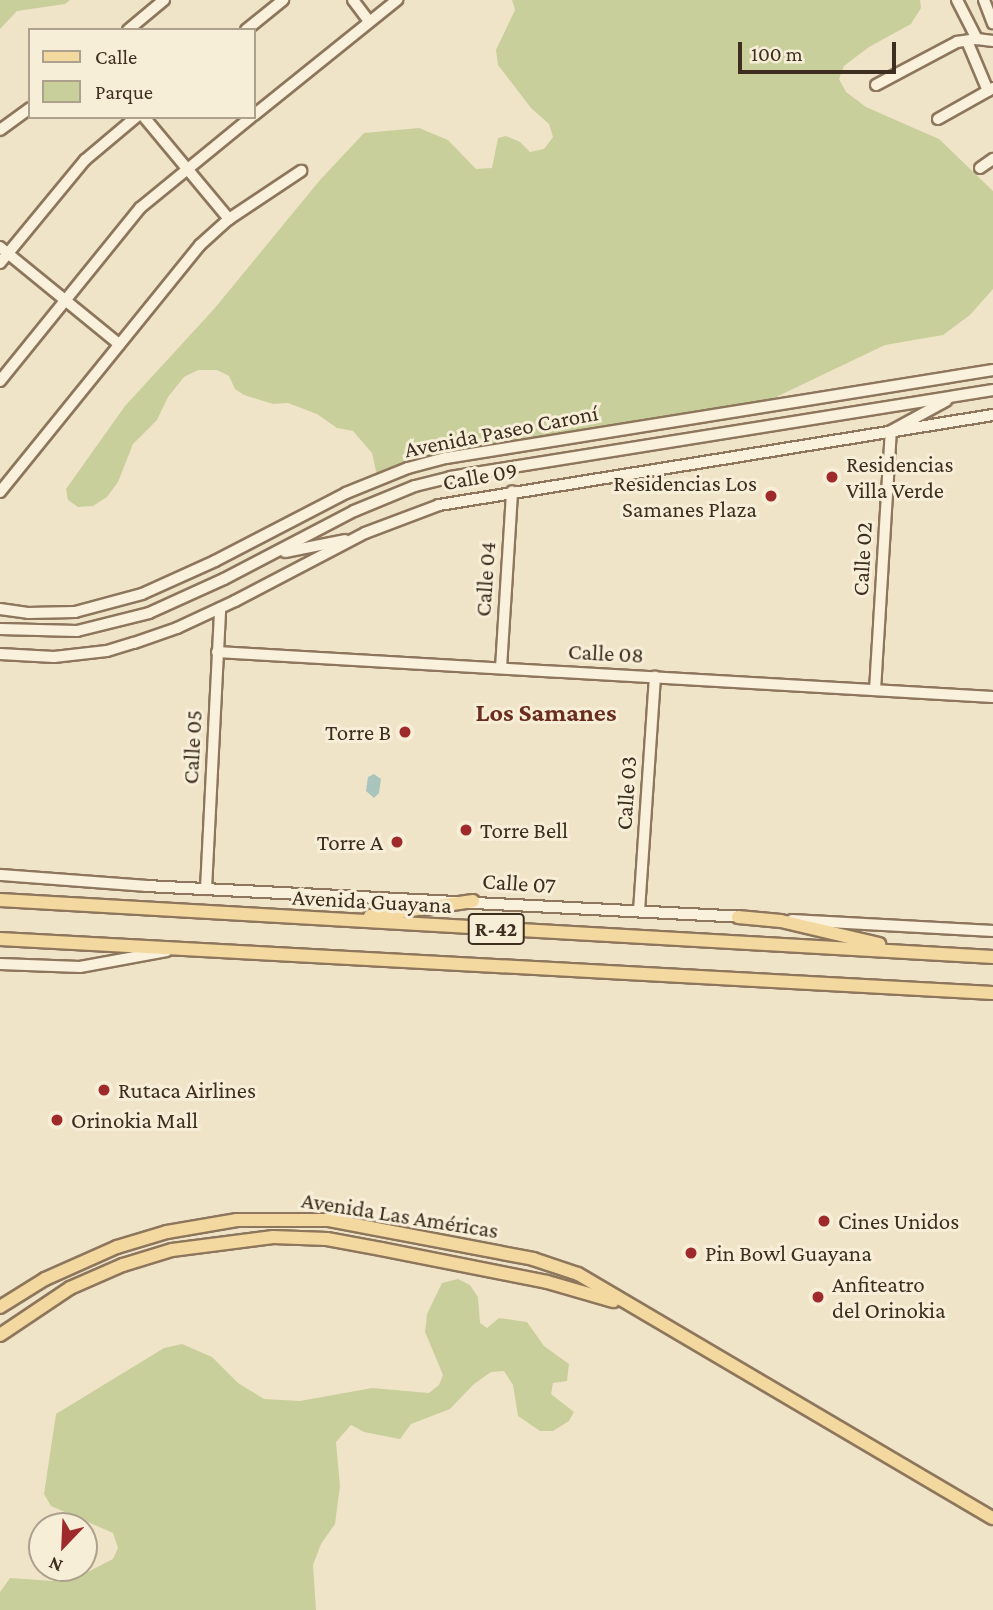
<!DOCTYPE html>
<html>
<head>
<meta charset="utf-8">
<style>
	body { margin:0 }
	#map { position:relative; width:993px; height:1610px; overflow:hidden; background:#f0e4c8; font-family:"Crimson Pro",serif }
	div>[style] { position:absolute }
	.green>* { inset:0; background:#c9cf9b }
	.water>* { inset:0; background:#a9c4bc }
	.roads { filter:drop-shadow(2px 0 #8d765c) drop-shadow(-2px 0 #8d765c) drop-shadow(0 2px #8d765c) drop-shadow(0 -2px #8d765c) }
	.minor>* { height:10px; margin:-5px; padding:0 5px; transform-origin:5px; border-radius:5px; background:#faf1dc }
	.major>* { height:12px; margin:-6px; padding:0 6px; transform-origin:6px; border-radius:6px; background:#f3d9a0 }
	.dots>* { width:19px; height:19px; translate:-50% -50%; box-sizing:border-box; border:4px solid #f7eed8; border-radius:50% }
	span { translate:-50% -50%; white-space:nowrap; text-align:center; line-height:1.15; -webkit-text-stroke:6px #f7eed8; paint-order:stroke }
	.shield-label span { padding:2px 5px; background:#f7eed8; border:2px solid; border-radius:5px; -webkit-text-stroke-width:0 }
	.shield-label { font-size:21px; color:#3d2e20; font-weight:700 }
	.street-label { font-size:23px; color:#3d2e20 }
	.poi-label { font-size:23px; color:#3d2e20 }
	.left { translate:0 -50%; text-align:left }
	.right { translate:-100% -50%; text-align:right }
	.quarter-label { font-size:26px; color:#6b2e1e; font-weight:700 }
	.legend { position:absolute; left:28px; top:28px; width:228px; height:91px; box-sizing:border-box; background:#f7eed8; border:2px solid #ada18e; margin:0; padding:9px 12px; list-style:none; font-size:21px; color:#3d2e20 }
	.legend li { display:flex; align-items:center; gap:14px; height:35px }
	.legend b { width:35px; border:2px solid #ada18e }
	.north { position:absolute; left:28px; top:1512px; width:70px; height:70px; box-sizing:border-box; background:#f7eed8; border:2px solid #ada18e; border-radius:50%; rotate:203deg; font-size:19px; font-weight:700; line-height:28px; text-align:center; color:#3d2e20 }
	.north::after { content:''; display:block; margin:auto; width:24px; height:32px; background:#9e2a2b; clip-path:polygon(50% 0,100% 100%,50% 72%,0 100%) }
	.scale { position:absolute; left:738px; top:42px; width:158px; height:32px; box-sizing:border-box; border:4px solid #3d2e20; border-top:0; padding-left:9px; font-size:21px; line-height:24px; white-space:nowrap; color:#3d2e20; -webkit-text-stroke:5px #f7eed8; paint-order:stroke }
</style>
</head>
<body>
<div id="map">
	<div class="green">
		<div style="clip-path:polygon(0 0,70px 0,65px 4px,17px 11px,0 29px)"></div>
		<div style="clip-path:polygon(512px 0,920px 0,921px 8px,911px 24px,869px 47px,844px 66px,839px 79px,846px 92px,866px 107px,939px 139px,993px 191px,993px 289px,970px 315px,943px 335px,885px 345px,751px 409px,472px 453px,378px 480px,372px 453px,353px 431px,337px 428px,317px 414px,288px 403px,273px 404px,244px 395px,235px 389px,229px 376px,217px 370px,198px 370px,184px 377px,168px 397px,157px 420px,133px 444px,118px 482px,107px 497px,93px 506px,78px 507px,68px 500px,66px 489px,125px 406px,214px 309px,320px 180px,364px 133px,419px 128px,448px 140px,476px 169px,492px 168px,498px 138px,506px 136px,520px 142px,530px 152px,544px 149px,553px 137px,549px 124px,531px 108px,498px 65px,496px 50px,515px 10px)"></div>
		<div style="clip-path:polygon(458px 1279px,470px 1285px,478px 1297px,480px 1323px,487px 1328px,499px 1318px,527px 1322px,544px 1346px,569px 1364px,567px 1381px,553px 1383px,551px 1394px,574px 1412px,569px 1421px,553px 1431px,540px 1431px,518px 1416px,513px 1385px,504px 1371px,491px 1372px,474px 1384px,450px 1409px,411px 1424px,400px 1439px,364px 1432px,351px 1425px,336px 1442px,340px 1486px,335px 1524px,321px 1544px,313px 1565px,316px 1610px,0 1610px,0 1592px,10px 1578px,53px 1581px,78px 1577px,113px 1559px,118px 1548px,113px 1533px,51px 1506px,44px 1494px,56px 1414px,164px 1348px,182px 1344px,212px 1357px,238px 1383px,264px 1399px,300px 1401px,372px 1388px,429px 1393px,439px 1385px,443px 1375px,425px 1332px,427px 1314px,442px 1283px)"></div>
	</div>
	<div class="water">
		<div style="clip-path:polygon(374px 774px,381px 779px,379px 793px,374px 798px,366px 791px,368px 777px)"></div>
	</div>
	<div class="roads">
		<div class="minor">
			<div style="left:353px;top:0;width:26px;rotate:53deg"></div>
			<div style="left:957px;top:0;width:44px;rotate:62.9deg"></div>
			<div style="left:984px;top:0;width:25px;rotate:69deg"></div>
			<div style="left:128px;top:30px;width:47px;rotate:-39.8deg"></div>
			<div style="left:246px;top:30px;width:48px;rotate:-39deg"></div>
			<div style="left:967px;top:41px;width:54px;rotate:67.2deg"></div>
			<div style="left:876px;top:85px;width:92px;rotate:-28deg"></div>
			<div style="left:957px;top:42px;width:20px;rotate:-9deg"></div>
			<div style="left:977px;top:39px;width:16px;rotate:7deg"></div>
			<div style="left:254px;top:115px;width:184px;rotate:-38.8deg"></div>
			<div style="left:144px;top:117px;width:133px;rotate:50.2deg"></div>
			<div style="left:938px;top:119px;width:63px;rotate:-29.4deg"></div>
			<div style="left:0;top:130px;width:37px;rotate:-36deg"></div>
			<div style="left:980px;top:168px;width:16px;rotate:-35deg"></div>
			<div style="left:0;top:247px;width:154px;rotate:39.2deg"></div>
			<div style="left:0;top:263px;width:134px;rotate:-50.5deg"></div>
			<div style="left:85px;top:160px;width:67px;rotate:-40.1deg"></div>
			<div style="left:0;top:381px;width:223px;rotate:-51deg"></div>
			<div style="left:140px;top:208px;width:144px;rotate:-39.3deg"></div>
			<div style="left:0;top:492px;width:318px;rotate:-51deg"></div>
			<div style="left:200px;top:245px;width:39px;rotate:-42deg"></div>
			<div style="left:229px;top:219px;width:87px;rotate:-33.7deg"></div>
			<div style="left:285px;top:552px;width:61px;rotate:-11.3deg"></div>
			<div style="left:0;top:609px;width:28px;rotate:8deg"></div>
			<div style="left:28px;top:613px;width:47px;rotate:-1.2deg"></div>
			<div style="left:75px;top:612px;width:69px;rotate:-15deg"></div>
			<div style="left:142px;top:594px;width:80px;rotate:-24.3deg"></div>
			<div style="left:215px;top:561px;width:148px;rotate:-27.4deg"></div>
			<div style="left:346px;top:493px;width:67px;rotate:-22deg"></div>
			<div style="left:408px;top:468px;width:39px;rotate:-15deg"></div>
			<div style="left:446px;top:458px;width:554px;rotate:-9.14deg"></div>
			<div style="left:0;top:629px;width:77px;rotate:1.5deg"></div>
			<div style="left:77px;top:631px;width:74px;rotate:-14deg"></div>
			<div style="left:149px;top:613px;width:82px;rotate:-24.4deg"></div>
			<div style="left:224px;top:579px;width:147px;rotate:-27.6deg"></div>
			<div style="left:354px;top:511px;width:66px;rotate:-22.3deg"></div>
			<div style="left:415px;top:486px;width:36px;rotate:-14deg"></div>
			<div style="left:450px;top:477px;width:550px;rotate:-9.1deg"></div>
			<div style="left:217px;top:652px;width:777px;rotate:3.32deg"></div>
			<div style="left:0;top:654px;width:54px;rotate:3.2deg"></div>
			<div style="left:54px;top:657px;width:53px;rotate:-6.5deg"></div>
			<div style="left:107px;top:651px;width:28px;rotate:-17deg"></div>
			<div style="left:134px;top:643px;width:46px;rotate:-19.2deg"></div>
			<div style="left:177px;top:628px;width:64px;rotate:-25deg"></div>
			<div style="left:235px;top:601px;width:147px;rotate:-27.6deg"></div>
			<div style="left:365px;top:533px;width:79px;rotate:-20.7deg"></div>
			<div style="left:439px;top:505px;width:561px;rotate:-9.23deg"></div>
			<div style="left:501px;top:668px;width:177px;rotate:-86.4deg"></div>
			<div style="left:875px;top:690px;width:259px;rotate:-86.5deg"></div>
			<div style="left:891px;top:431px;width:63px;rotate:-28.6deg"></div>
			<div style="left:0;top:875px;width:146px;rotate:4.3deg"></div>
			<div style="left:146px;top:886px;width:600px;rotate:2.96deg"></div>
			<div style="left:206px;top:889px;width:281px;rotate:-87.1deg"></div>
			<div style="left:639px;top:911px;width:235px;rotate:-86.1deg"></div>
			<div style="left:792px;top:920px;width:201px;rotate:3.1deg"></div>
			<div style="left:0;top:964px;width:80px;rotate:2.1deg"></div>
			<div style="left:80px;top:967px;width:88px;rotate:-10.4deg"></div>
		</div>
		<div class="major">
			<div style="left:0;top:900px;width:995px;rotate:3.29deg"></div>
			<div style="left:370px;top:916px;width:104px;rotate:-8.3deg"></div>
			<div style="left:738px;top:917px;width:43px;rotate:5.3deg"></div>
			<div style="left:781px;top:921px;width:101px;rotate:13.2deg"></div>
			<div style="left:0;top:939px;width:994px;rotate:3.11deg"></div>
			<div style="left:0;top:1307px;width:53px;rotate:-31.9deg"></div>
			<div style="left:45px;top:1279px;width:79px;rotate:-24deg"></div>
			<div style="left:117px;top:1247px;width:52px;rotate:-16.7deg"></div>
			<div style="left:167px;top:1232px;width:71px;rotate:-9.7deg"></div>
			<div style="left:237px;top:1220px;width:92px"></div>
			<div style="left:329px;top:1220px;width:208px;rotate:10.8deg"></div>
			<div style="left:533px;top:1259px;width:47px;rotate:18.4deg"></div>
			<div style="left:578px;top:1274px;width:481px;rotate:30.5deg"></div>
			<div style="left:0;top:1335px;width:84px;rotate:-33.9deg"></div>
			<div style="left:70px;top:1288px;width:58px;rotate:-23.5deg"></div>
			<div style="left:123px;top:1265px;width:51px;rotate:-17deg"></div>
			<div style="left:172px;top:1250px;width:102px;rotate:-7.3deg"></div>
			<div style="left:273px;top:1237px;width:54px;rotate:2.1deg"></div>
			<div style="left:327px;top:1239px;width:55px;rotate:10.5deg"></div>
			<div style="left:381px;top:1249px;width:169px;rotate:11.2deg"></div>
			<div style="left:547px;top:1282px;width:69px;rotate:16.1deg"></div>
		</div>
	</div>
	<div class="dots">
		<div style="left:832px;top:477px;background:#9e2a2b"></div>
		<div style="left:771px;top:496px;background:#9e2a2b"></div>
		<div style="left:405px;top:732px;background:#9e2a2b"></div>
		<div style="left:466px;top:830px;background:#9e2a2b"></div>
		<div style="left:397px;top:842px;background:#9e2a2b"></div>
		<div style="left:104px;top:1090px;background:#9e2a2b"></div>
		<div style="left:57px;top:1120px;background:#9e2a2b"></div>
		<div style="left:824px;top:1221px;background:#9e2a2b"></div>
		<div style="left:691px;top:1253px;background:#9e2a2b"></div>
		<div style="left:818px;top:1297px;background:#9e2a2b"></div>
	</div>
	<div class="shield-label">
		<span style="left:496px;top:929px">R-42</span>
	</div>
	<div class="street-label">
		<span style="left:501px;top:431px;rotate:-11deg">Avenida Paseo Caroní</span>
		<span style="left:480px;top:476px;rotate:-10deg">Calle 09</span>
		<span style="left:862px;top:559px;rotate:-87deg">Calle 02</span>
		<span style="left:485px;top:579px;rotate:-86deg">Calle 04</span>
		<span style="left:606px;top:653px;rotate:3deg">Calle 08</span>
		<span style="left:192px;top:747px;rotate:-87deg">Calle 05</span>
		<span style="left:626px;top:793px;rotate:-86deg">Calle 03</span>
		<span style="left:519px;top:883px;rotate:4deg">Calle 07</span>
		<span style="left:372px;top:901px;rotate:3deg">Avenida Guayana</span>
		<span style="left:400px;top:1215px;rotate:9deg">Avenida Las Américas</span>
	</div>
	<div class="poi-label">
		<span class="left" style="left:846px;top:477px">Residencias<br>Villa Verde</span>
		<span class="right" style="left:757px;top:496px">Residencias Los<br>Samanes Plaza</span>
		<span class="right" style="left:391px;top:732px">Torre B</span>
		<span class="left" style="left:480px;top:830px">Torre Bell</span>
		<span class="right" style="left:383px;top:842px">Torre A</span>
		<span class="left" style="left:118px;top:1090px">Rutaca Airlines</span>
		<span class="left" style="left:71px;top:1120px">Orinokia Mall</span>
		<span class="left" style="left:838px;top:1221px">Cines Unidos</span>
		<span class="left" style="left:705px;top:1253px">Pin Bowl Guayana</span>
		<span class="left" style="left:832px;top:1297px">Anfiteatro<br>del Orinokia</span>
	</div>
	<div class="quarter-label">
		<span style="left:546px;top:713px">Los Samanes</span>
	</div>
	<ul class="legend">
	<li><b style="height:9px;background:#f3d9a0"></b>Calle</li>
	<li><b style="height:19px;background:#c9cf9b"></b>Parque</li>
	</ul>
	<div class="north">N</div>
	<div class="scale">100 m</div>
</div>
</body>
</html>
